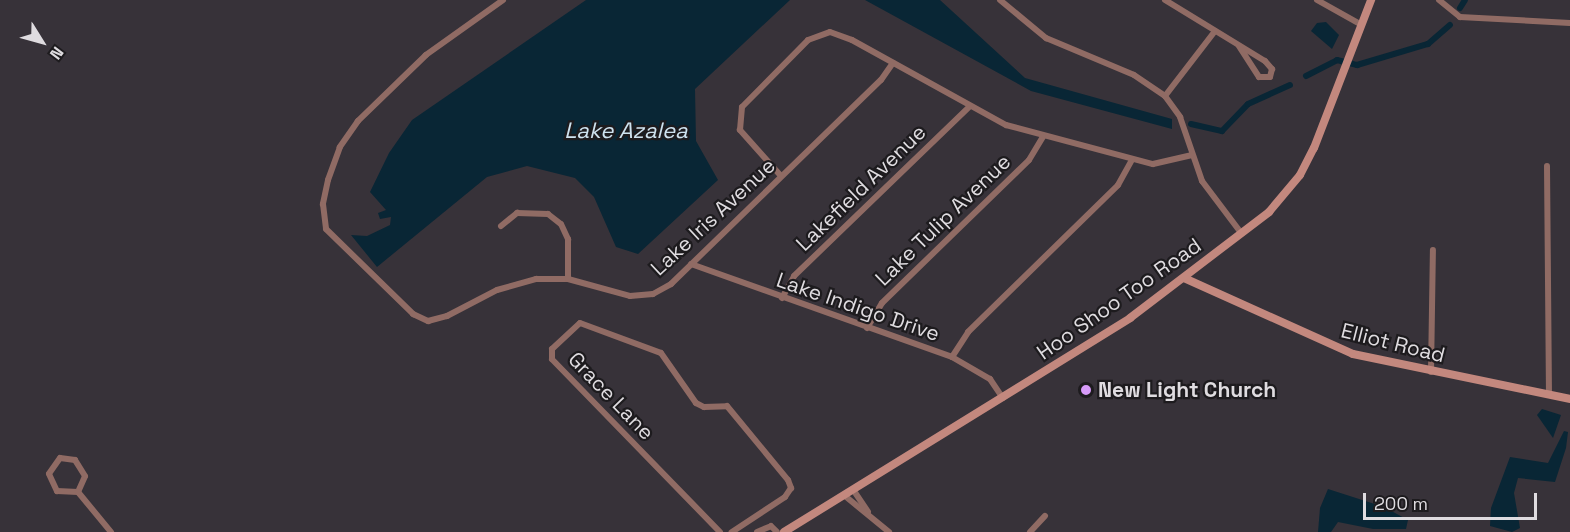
<!DOCTYPE html>
<html>
<head>
<meta charset="utf-8">
<style>
	body { margin:0 }
	#map { position:relative; width:1570px; height:532px; overflow:hidden; background:#373239; font-family:"Space Grotesk",sans-serif }
	div>[style] { position:absolute }
	.water>* { inset:0; background:#092635 }
	.canal>* { height:6px; margin:-3px; padding:0 3px; transform-origin:3px; border-radius:3px; background:#092635 }
	.street>* { height:6px; margin:-3px; padding:0 3px; transform-origin:3px; border-radius:3px; background:#906b64 }
	.secondary>* { height:8px; margin:-4px; padding:0 4px; transform-origin:4px; border-radius:4px; background:#c3887e }
	.dots>* { width:16px; height:16px; translate:-50% -50%; box-sizing:border-box; border:3px solid #1d1b1e; border-radius:50% }
	span { translate:-50% -50%; white-space:nowrap; text-align:center; line-height:1.15; -webkit-text-stroke:4.5px #1d1b1e; paint-order:stroke }
	.street-label { font-size:21px; color:#dfdce0 }
	.poi-label { font-size:21px; color:#dfdce0; font-weight:700 }
	.left { translate:0 -50%; text-align:left }
	.water-label { font-size:22px; color:#cee2ef; font-style:italic }
	.north { position:absolute; left:12px; top:12px; width:60px; height:60px; -webkit-text-stroke:4px #1d1b1e; paint-order:stroke; rotate:127deg; font-size:16px; font-weight:700; line-height:24px; text-align:center; color:#dfdce0 }
	.north::after { content:''; display:block; margin:auto; width:21px; height:27px; background:#dfdce0; clip-path:polygon(50% 0,100% 100%,50% 72%,0 100%) }
	.scale { position:absolute; left:1363px; top:493px; width:174px; height:27px; box-sizing:border-box; border:3px solid #dfdce0; border-top:0; padding-left:8px; font-size:18px; line-height:21px; white-space:nowrap; color:#dfdce0; -webkit-text-stroke:4px #1d1b1e; paint-order:stroke }
</style>
</head>
<body>
<div id="map">
	<div class="water">
		<div style="clip-path:polygon(586px 0,790px 0,695px 89px,696px 141px,718px 180px,638px 254px,616px 247px,594px 197px,575px 178px,527px 166px,487px 177px,377px 267px,351px 235px,367px 236px,390px 225px,391px 217px,380px 219px,378px 213px,386px 210px,370px 192px,389px 153px,412px 120px)"></div>
		<div style="clip-path:polygon(865px 0,940px 0,1025px 78px,1172px 119px,1172px 129px,1031px 91px)"></div>
		<div style="clip-path:polygon(1326px 22px,1339px 35px,1332px 49px,1311px 31px,1317px 23px)"></div>
		<div style="clip-path:polygon(1542px 409px,1561px 415px,1553px 438px,1537px 415px)"></div>
		<div style="clip-path:polygon(1564px 431px,1568px 432px,1566px 448px,1555px 482px,1518px 478px,1514px 493px,1520px 528px,1512px 532px,1490px 526px,1491px 508px,1510px 457px,1548px 463px)"></div>
		<div style="clip-path:polygon(1328px 489px,1384px 507px,1408px 520px,1406px 529px,1373px 529px,1338px 522px,1331px 532px,1318px 532px,1320px 508px)"></div>
	</div>
	<div class="canal">
		<div style="left:1460px;top:8px;width:9px;rotate:-58deg"></div>
		<div style="left:1306px;top:76px;width:35px;rotate:-27deg"></div>
		<div style="left:1337px;top:60px;width:21px;rotate:14deg"></div>
		<div style="left:1357px;top:65px;width:74px;rotate:-16.5deg"></div>
		<div style="left:1428px;top:44px;width:29px;rotate:-41deg"></div>
		<div style="left:1191px;top:124px;width:32px;rotate:13deg"></div>
		<div style="left:1222px;top:131px;width:37px;rotate:-46deg"></div>
		<div style="left:1248px;top:104px;width:46px;rotate:-24.3deg"></div>
	</div>
	<div class="street">
		<div style="left:503px;top:0;width:95px;rotate:144.5deg"></div>
		<div style="left:426px;top:55px;width:95px;rotate:135.9deg"></div>
		<div style="left:358px;top:121px;width:32px;rotate:125deg"></div>
		<div style="left:340px;top:147px;width:35px;rotate:110deg"></div>
		<div style="left:328px;top:180px;width:25px;rotate:102deg"></div>
		<div style="left:323px;top:204px;width:25px;rotate:83deg"></div>
		<div style="left:326px;top:229px;width:122px;rotate:44.3deg"></div>
		<div style="left:413px;top:314px;width:17px;rotate:25deg"></div>
		<div style="left:428px;top:321px;width:20px;rotate:-15deg"></div>
		<div style="left:447px;top:316px;width:56px;rotate:-27.5deg"></div>
		<div style="left:497px;top:290px;width:41px;rotate:-15.8deg"></div>
		<div style="left:536px;top:279px;width:32px"></div>
		<div style="left:568px;top:279px;width:64px;rotate:15.3deg"></div>
		<div style="left:630px;top:296px;width:23px;rotate:-5deg"></div>
		<div style="left:653px;top:294px;width:21px;rotate:-29deg"></div>
		<div style="left:671px;top:284px;width:293px;rotate:-44.2deg"></div>
		<div style="left:881px;top:80px;width:21px;rotate:-55deg"></div>
		<div style="left:1000px;top:0;width:60px;rotate:39.6deg"></div>
		<div style="left:1046px;top:38px;width:95px;rotate:22.8deg"></div>
		<div style="left:1134px;top:75px;width:37px;rotate:34deg"></div>
		<div style="left:1165px;top:96px;width:26px;rotate:54deg"></div>
		<div style="left:1180px;top:117px;width:68px;rotate:71deg"></div>
		<div style="left:1202px;top:181px;width:66px;rotate:53deg"></div>
		<div style="left:1165px;top:0;width:117px;rotate:31.4deg"></div>
		<div style="left:1265px;top:61px;width:11px;rotate:49deg"></div>
		<div style="left:1272px;top:69px;width:8px;rotate:104deg"></div>
		<div style="left:1270px;top:77px;width:11px;rotate:180deg"></div>
		<div style="left:1259px;top:77px;width:37px;rotate:-123deg"></div>
		<div style="left:1317px;top:0;width:51px;rotate:29.1deg"></div>
		<div style="left:1439px;top:0;width:27px;rotate:39deg"></div>
		<div style="left:1460px;top:17px;width:110px;rotate:3.1deg"></div>
		<div style="left:1165px;top:96px;width:82px;rotate:-52.4deg"></div>
		<div style="left:1547px;top:166px;width:229px;rotate:89.5deg"></div>
		<div style="left:781px;top:176px;width:62px;rotate:-131.7deg"></div>
		<div style="left:740px;top:130px;width:23px;rotate:-85deg"></div>
		<div style="left:742px;top:107px;width:94px;rotate:-45.4deg"></div>
		<div style="left:808px;top:40px;width:23px;rotate:-20deg"></div>
		<div style="left:830px;top:32px;width:23px;rotate:20deg"></div>
		<div style="left:852px;top:40px;width:176px;rotate:28.9deg"></div>
		<div style="left:1006px;top:125px;width:152px;rotate:14.9deg"></div>
		<div style="left:1153px;top:164px;width:39px;rotate:-13deg"></div>
		<div style="left:501px;top:226px;width:21px;rotate:-39deg"></div>
		<div style="left:517px;top:213px;width:31px;rotate:2deg"></div>
		<div style="left:548px;top:214px;width:16px;rotate:38deg"></div>
		<div style="left:561px;top:224px;width:17px;rotate:65deg"></div>
		<div style="left:568px;top:239px;width:40px;rotate:90deg"></div>
		<div style="left:691px;top:264px;width:277px;rotate:19.6deg"></div>
		<div style="left:952px;top:357px;width:44px;rotate:30.1deg"></div>
		<div style="left:990px;top:379px;width:23px;rotate:56deg"></div>
		<div style="left:782px;top:298px;width:25px;rotate:-61deg"></div>
		<div style="left:794px;top:276px;width:245px;rotate:-44deg"></div>
		<div style="left:867px;top:328px;width:29px;rotate:-59deg"></div>
		<div style="left:882px;top:303px;width:205px;rotate:-44.2deg"></div>
		<div style="left:1029px;top:160px;width:27px;rotate:-59deg"></div>
		<div style="left:952px;top:357px;width:30px;rotate:-57deg"></div>
		<div style="left:968px;top:332px;width:210px;rotate:-44.4deg"></div>
		<div style="left:1118px;top:185px;width:29px;rotate:-61deg"></div>
		<div style="left:1431px;top:372px;width:122px;rotate:-89.1deg"></div>
		<div style="left:854px;top:491px;width:25px;rotate:56deg"></div>
		<div style="left:78px;top:492px;width:17px;rotate:-66deg"></div>
		<div style="left:85px;top:476px;width:19px;rotate:-122deg"></div>
		<div style="left:75px;top:460px;width:15px;rotate:-172deg"></div>
		<div style="left:60px;top:458px;width:19px;rotate:125deg"></div>
		<div style="left:49px;top:474px;width:19px;rotate:65deg"></div>
		<div style="left:57px;top:491px;width:21px;rotate:3deg"></div>
		<div style="left:78px;top:492px;width:52px;rotate:50.5deg"></div>
		<div style="left:845px;top:496px;width:57px;rotate:39.3deg"></div>
		<div style="left:720px;top:532px;width:241px;rotate:-134.2deg"></div>
		<div style="left:552px;top:359px;width:10px;rotate:-90deg"></div>
		<div style="left:552px;top:349px;width:38px;rotate:-43deg"></div>
		<div style="left:580px;top:323px;width:86px;rotate:20.3deg"></div>
		<div style="left:661px;top:353px;width:61px;rotate:55deg"></div>
		<div style="left:696px;top:403px;width:9px;rotate:27deg"></div>
		<div style="left:704px;top:407px;width:23px;rotate:-2deg"></div>
		<div style="left:727px;top:406px;width:96px;rotate:50.5deg"></div>
		<div style="left:788px;top:480px;width:9px;rotate:69deg"></div>
		<div style="left:791px;top:488px;width:11px;rotate:124deg"></div>
		<div style="left:785px;top:497px;width:64px;rotate:146.6deg"></div>
		<div style="left:757px;top:532px;width:15px;rotate:-23deg"></div>
		<div style="left:771px;top:526px;width:8px;rotate:45deg"></div>
		<div style="left:1030px;top:532px;width:22px;rotate:-47deg"></div>
	</div>
	<div class="secondary">
		<div style="left:1184px;top:278px;width:185px;rotate:24.2deg"></div>
		<div style="left:1353px;top:354px;width:222px;rotate:11.7deg"></div>
		<div style="left:784px;top:532px;width:407px;rotate:-31.7deg"></div>
		<div style="left:1130px;top:318px;width:175px;rotate:-37.3deg"></div>
		<div style="left:1269px;top:212px;width:48px;rotate:-50deg"></div>
		<div style="left:1300px;top:175px;width:30px;rotate:-63deg"></div>
		<div style="left:1314px;top:148px;width:159px;rotate:-68.9deg"></div>
	</div>
	<div class="dots">
		<div style="left:1086px;top:390px;background:#d79bf9"></div>
	</div>
	<div class="street-label">
		<span style="left:861px;top:188px;rotate:-44deg">Lakefield Avenue</span>
		<span style="left:713px;top:217px;rotate:-43deg">Lake Iris Avenue</span>
		<span style="left:943px;top:220px;rotate:-44deg">Lake Tulip Avenue</span>
		<span style="left:1119px;top:299px;rotate:-35deg">Hoo Shoo Too Road</span>
		<span style="left:858px;top:307px;rotate:19deg">Lake Indigo Drive</span>
		<span style="left:1393px;top:343px;rotate:14deg">Elliot Road</span>
		<span style="left:611px;top:396px;rotate:46deg">Grace Lane</span>
	</div>
	<div class="poi-label">
		<span class="left" style="left:1098px;top:390px">New Light Church</span>
	</div>
	<div class="water-label">
		<span style="left:626px;top:131px">Lake Azalea</span>
	</div>
	<div class="north">N</div>
	<div class="scale">200 m</div>
</div>
</body>
</html>
